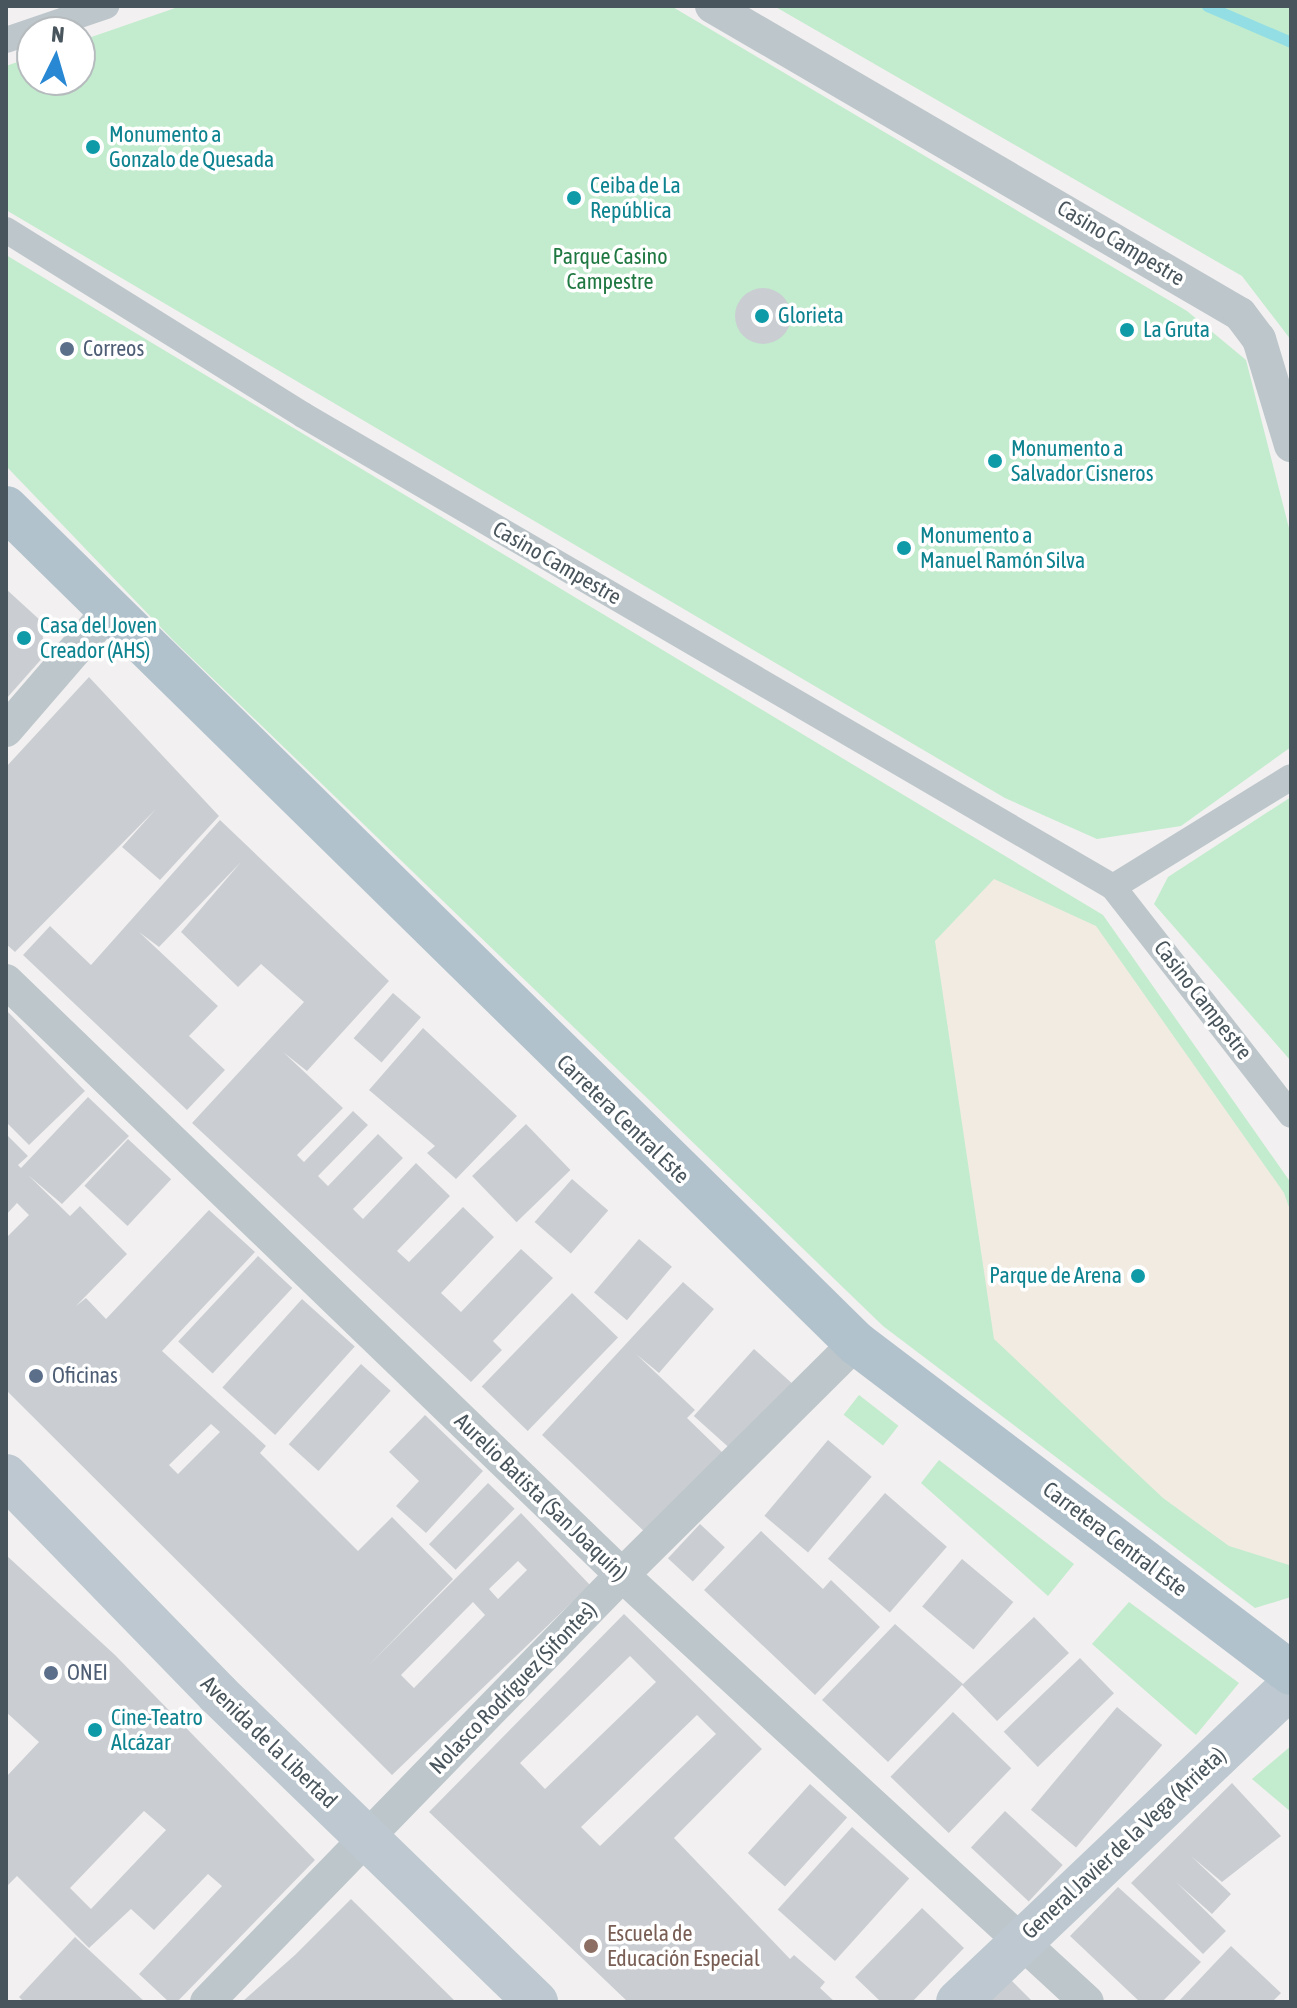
<!DOCTYPE html>
<html>
<head>
<meta charset="utf-8">
<style>
	body { margin:0 }
	#map { position:relative; width:1297px; height:2008px; overflow:hidden; background:#f2f0f0; font-family:"Asap Condensed",sans-serif }
	div>[style] { position:absolute }
	.green>* { inset:0; background:#c2eccd; transform-origin:0 0 }
	.sand>* { inset:0; background:#f2ebe2 }
	.stream>* { height:11px; margin:-5.5px; padding:0 5.5px; transform-origin:5.5px; border-radius:5.5px; background:#93dee5 }
	.building>* { inset:0; background:#caced2; transform-origin:0 0 }
	.round { border-radius:50% }
	.pedestrian>* { height:26px; margin:-13px; padding:0 13px; transform-origin:13px; border-radius:13px; background:#bdc6cb }
	.minor>* { height:34px; margin:-17px; padding:0 17px; transform-origin:17px; border-radius:17px; background:#bdc6cb }
	.secondary>* { height:44px; margin:-22px; padding:0 22px; transform-origin:22px; border-radius:22px; background:#bdc8d0 }
	.primary>* { height:44px; margin:-22px; padding:0 22px; transform-origin:22px; border-radius:22px; background:#b2c2cc }
	.dots>* { width:22px; height:22px; translate:-50% -50%; box-sizing:border-box; border:4px solid #fff; border-radius:50% }
	span { translate:-50% -50%; white-space:nowrap; text-align:center; line-height:1.15; -webkit-text-stroke:7px #fff; paint-order:stroke }
	.culture-label { font-size:22px; color:#0d838f }
	.left { translate:0 -50%; text-align:left }
	.right { translate:-100% -50%; text-align:right }
	.street-label { font-size:22px; color:#49555c }
	.park-label { font-size:22px; color:#1f7841 }
	.service-label { font-size:22px; color:#4e5e75 }
	.education-label { font-size:22px; color:#785e54 }
	.frame { position:absolute; inset:0; border:8px solid #49555c; pointer-events:none }
	.north { position:absolute; left:16px; top:16px; width:80px; height:80px; box-sizing:border-box; background:#fff; border:2px solid #b6bbbe; border-radius:50%; rotate:5deg; font-size:22px; font-weight:700; line-height:32px; text-align:center; color:#49555c }
	.north::after { content:''; display:block; margin:auto; width:28px; height:36px; background:#2988d3; clip-path:polygon(50% 0,100% 100%,50% 72%,0 100%) }
</style>
</head>
<body>
<div id="map">
	<div class="green">
		<div style="clip-path:polygon(181px 6px,671px 6px,1187px 311px,1246px 360px,1291px 536px,1291px 747px,1181px 826px,1097px 839px,1005px 798px,6px 210px,6px 66px,32px 57px,32px 80px,80px 80px,80px 41px)"></div>
		<div style="clip-path:polygon(774px 6px,1291px 6px,1291px 340px,1242px 276px)"></div>
		<div style="clip-path:polygon(6px 255px,1103px 915px,1291px 1183px,1291px 1597px,1255px 1608px,883px 1326px,174px 641px,6px 466px)"></div>
		<div style="clip-path:polygon(1291px 797px,1291px 1061px,1154px 904px,1168px 877px)"></div>
		<div style="left:859px;top:1395px;width:50px;height:25px;rotate:38deg"></div>
		<div style="clip-path:polygon(939px 1460px,1074px 1564px,1048px 1596px,921px 1483px)"></div>
		<div style="clip-path:polygon(1129px 1602px,1239px 1683px,1196px 1735px,1092px 1644px)"></div>
		<div style="clip-path:polygon(1291px 1746px,1291px 1812px,1252px 1779px)"></div>
	</div>
	<div class="sand">
		<div style="clip-path:polygon(994px 879px,1096px 926px,1284px 1193px,1291px 1213px,1289px 1565px,1229px 1546px,1163px 1498px,994px 1339px,935px 941px)"></div>
	</div>
	<div class="stream">
		<div style="left:1207px;top:6px;width:91px;rotate:23.2deg"></div>
	</div>
	<div class="building">
		<div class="round" style="left:735px;top:288px;width:56px;height:56px"></div>
		<div style="clip-path:polygon(6px 589px,41px 621px,45px 655px,6px 699px)"></div>
		<div style="clip-path:polygon(89px 677px,219px 816px,160px 880px,122px 847px,156px 809px,15px 952px,6px 944px,6px 767px)"></div>
		<div style="clip-path:polygon(220px 820px,389px 981px,307px 1071px,283px 1052px,343px 1108px,297px 1155px,304px 1162px,353px 1111px,368px 1125px,318px 1176px,328px 1186px,378px 1134px,403px 1158px,353px 1209px,363px 1219px,416px 1163px,450px 1196px,397px 1251px,409px 1262px,463px 1207px,494px 1237px,441px 1293px,461px 1312px,521px 1249px,553px 1278px,493px 1341px,502px 1350px,471px 1382px,192px 1123px,304px 1002px,261px 964px,238px 987px,181px 932px,241px 862px,159px 947px,139px 932px,218px 1006px,189px 1036px,225px 1070px,187px 1110px,23px 955px,50px 926px,91px 965px)"></div>
		<div style="left:393px;top:993px;width:37px;height:60px;rotate:41deg"></div>
		<div style="clip-path:polygon(6px 1010px,85px 1091px,29px 1145px,6px 1122px)"></div>
		<div style="clip-path:polygon(423px 1028px,517px 1116px,456px 1179px,427px 1153px,435px 1146px,369px 1090px)"></div>
		<div style="clip-path:polygon(evenodd,88px 1097px,129px 1136px,62px 1204px,28px 1175px,70px 1216px,80px 1206px,127px 1254px,76px 1306px,86px 1298px,106px 1319px,209px 1210px,255px 1252px,162px 1351px,266px 1446px,260px 1453px,358px 1551px,392px 1517px,453px 1579px,369px 1665px,521px 1513px,590px 1585px,392px 1775px,6px 1390px,6px 1238px,29px 1215px,17px 1203px,6px 1215px,6px 1134px,28px 1156px,18px 1165px,21px 1168px,88px 1097px,211px 1424px,220px 1432px,178px 1474px,169px 1465px,211px 1424px,88px 1097px,518px 1561px,527px 1570px,498px 1599px,489px 1589px,518px 1561px,88px 1097px,473px 1602px,485px 1615px,414px 1688px,401px 1675px,473px 1602px)"></div>
		<div style="left:526px;top:1124px;width:64px;height:75px;rotate:46deg"></div>
		<div style="left:128px;top:1139px;width:59px;height:64px;rotate:43deg"></div>
		<div style="left:572px;top:1179px;width:48px;height:57px;rotate:41deg"></div>
		<div style="left:639px;top:1239px;width:43px;height:70px;rotate:40deg"></div>
		<div style="left:258px;top:1256px;width:47px;height:117px;rotate:43deg"></div>
		<div style="clip-path:polygon(683px 1282px,714px 1309px,659px 1373px,636px 1354px,695px 1410px,687px 1418px,724px 1454px,647px 1534px,542px 1435px)"></div>
		<div style="left:572px;top:1293px;width:64px;height:130px;rotate:44deg"></div>
		<div style="left:302px;top:1299px;width:71px;height:119px;rotate:42deg"></div>
		<div style="left:754px;top:1349px;width:51px;height:90px;rotate:42deg"></div>
		<div style="left:361px;top:1364px;width:40px;height:108px;rotate:42deg"></div>
		<div style="clip-path:polygon(425px 1415px,483px 1471px,426px 1533px,396px 1506px,419px 1481px,389px 1452px)"></div>
		<div style="left:828px;top:1440px;width:57px;height:99px;rotate:40deg"></div>
		<div style="left:488px;top:1483px;width:37px;height:85px;rotate:44deg"></div>
		<div style="left:885px;top:1493px;width:82px;height:87px;rotate:41deg"></div>
		<div style="left:700px;top:1524px;width:34px;height:47px;rotate:43deg"></div>
		<div style="clip-path:polygon(761px 1531px,823px 1589px,831px 1580px,880px 1627px,815px 1695px,704px 1590px)"></div>
		<div style="clip-path:polygon(evenodd,6px 1555px,115px 1655px,315px 1860px,177px 2002px,169px 2002px,139px 1974px,222px 1886px,208px 1874px,154px 1930px,131px 1909px,89px 1948px,17px 1876px,6px 1887px,6px 1777px,39px 1742px,6px 1712px,6px 1555px,144px 1811px,166px 1830px,91px 1909px,70px 1888px,144px 1811px)"></div>
		<div style="left:962px;top:1559px;width:67px;height:62px;rotate:40deg"></div>
		<div style="clip-path:polygon(evenodd,624px 1614px,762px 1749px,674px 1838px,790px 1959px,794px 1955px,825px 1982px,820px 1988px,835px 2002px,628px 2002px,429px 1812px,624px 1614px,630px 1656px,656px 1682px,545px 1789px,520px 1763px,630px 1656px,624px 1614px,697px 1715px,716px 1734px,600px 1846px,581px 1827px,697px 1715px)"></div>
		<div style="clip-path:polygon(1034px 1617px,1069px 1653px,997px 1721px,962px 1685px,888px 1762px,822px 1700px,895px 1624px,963px 1684px)"></div>
		<div style="left:1080px;top:1658px;width:49px;height:106px;rotate:46deg"></div>
		<div style="left:1117px;top:1707px;width:59px;height:134px;rotate:40deg"></div>
		<div style="left:953px;top:1712px;width:81px;height:90px;rotate:44deg"></div>
		<div style="clip-path:polygon(1232px 1783px,1281px 1836px,1222px 1882px,1191px 1856px,1231px 1894px,1212px 1914px,1176px 1882px,1226px 1931px,1203px 1954px,1131px 1883px)"></div>
		<div style="left:810px;top:1784px;width:50px;height:93px;rotate:42deg"></div>
		<div style="left:1005px;top:1811px;width:79px;height:50px;rotate:43deg"></div>
		<div style="left:852px;top:1827px;width:77px;height:111px;rotate:42deg"></div>
		<div style="clip-path:polygon(1118px 1887px,1201px 1962px,1162px 2002px,1140px 2002px,1070px 1936px)"></div>
		<div style="clip-path:polygon(351px 1899px,456px 2002px,242px 2002px,295px 1955px)"></div>
		<div style="clip-path:polygon(922px 1908px,964px 1948px,912px 2002px,881px 2002px,855px 1977px)"></div>
		<div style="clip-path:polygon(75px 1937px,145px 2002px,24px 2002px,19px 1997px)"></div>
		<div style="clip-path:polygon(1231px 1946px,1281px 1993px,1272px 2002px,1178px 2002px)"></div>
		<div style="clip-path:polygon(1010px 1979px,1033px 2002px,986px 2002px)"></div>
	</div>
	<div class="pedestrian">
		<div style="left:6px;top:40px;width:106px;rotate:-18.8deg"></div>
		<div style="left:6px;top:230px;width:350px;rotate:31.9deg"></div>
		<div style="left:303px;top:415px;width:937px;rotate:30.23deg"></div>
		<div style="left:1113px;top:887px;width:289px;rotate:52deg"></div>
		<div style="left:1113px;top:887px;width:209px;rotate:-31.7deg"></div>
	</div>
	<div class="minor">
		<div style="left:712px;top:6px;width:611px;rotate:30.26deg"></div>
		<div style="left:1240px;top:314px;width:31px;rotate:53deg"></div>
		<div style="left:1259px;top:339px;width:111px;rotate:73.2deg"></div>
		<div style="left:6px;top:730px;width:156px;rotate:-49.2deg"></div>
		<div style="left:6px;top:981px;width:856px;rotate:43.96deg"></div>
		<div style="left:622px;top:1575px;width:631px;rotate:42.56deg"></div>
		<div style="left:207px;top:2002px;width:595px;rotate:-45.82deg"></div>
		<div style="left:622px;top:1575px;width:330px;rotate:-44.8deg"></div>
	</div>
	<div class="secondary">
		<div style="left:6px;top:1476px;width:304px;rotate:45.8deg"></div>
		<div style="left:218px;top:1694px;width:443px;rotate:44.1deg"></div>
		<div style="left:958px;top:2002px;width:459px;rotate:-43.5deg"></div>
	</div>
	<div class="primary">
		<div style="left:6px;top:508px;width:1192px;rotate:44.49deg"></div>
		<div style="left:856px;top:1343px;width:546px;rotate:37.18deg"></div>
	</div>
	<div class="dots">
		<div style="left:93px;top:147px;background:#0f9aa8"></div>
		<div style="left:574px;top:198px;background:#0f9aa8"></div>
		<div style="left:762px;top:316px;background:#0f9aa8"></div>
		<div style="left:1127px;top:330px;background:#0f9aa8"></div>
		<div style="left:67px;top:349px;background:#5c6f8a"></div>
		<div style="left:995px;top:461px;background:#0f9aa8"></div>
		<div style="left:904px;top:548px;background:#0f9aa8"></div>
		<div style="left:24px;top:638px;background:#0f9aa8"></div>
		<div style="left:1138px;top:1276px;background:#0f9aa8"></div>
		<div style="left:36px;top:1376px;background:#5c6f8a"></div>
		<div style="left:51px;top:1673px;background:#5c6f8a"></div>
		<div style="left:95px;top:1730px;background:#0f9aa8"></div>
		<div style="left:591px;top:1946px;background:#8d6e63"></div>
	</div>
	<div class="culture-label">
		<span class="left" style="left:109px;top:147px">Monumento a<br>Gonzalo de Quesada</span>
		<span class="left" style="left:590px;top:198px">Ceiba de La<br>República</span>
		<span class="left" style="left:778px;top:316px">Glorieta</span>
		<span class="left" style="left:1143px;top:330px">La Gruta</span>
		<span class="left" style="left:1011px;top:461px">Monumento a<br>Salvador Cisneros</span>
		<span class="left" style="left:920px;top:548px">Monumento a<br>Manuel Ramón Silva</span>
		<span class="left" style="left:40px;top:638px">Casa del Joven<br>Creador (AHS)</span>
		<span class="right" style="left:1122px;top:1276px">Parque de Arena</span>
		<span class="left" style="left:111px;top:1730px">Cine-Teatro<br>Alcázar</span>
	</div>
	<div class="street-label">
		<span style="left:1121px;top:243px;rotate:31deg">Casino Campestre</span>
		<span style="left:557px;top:563px;rotate:30deg">Casino Campestre</span>
		<span style="left:1203px;top:1000px;rotate:52deg">Casino Campestre</span>
		<span style="left:623px;top:1119px;rotate:44deg">Carretera Central Este</span>
		<span style="left:541px;top:1497px;rotate:44deg">Aurelio Batista (San Joaquín)</span>
		<span style="left:1115px;top:1539px;rotate:37deg">Carretera Central Este</span>
		<span style="left:513px;top:1688px;rotate:-46deg">Nolasco Rodríguez (Sifontes)</span>
		<span style="left:269px;top:1742px;rotate:44deg">Avenida de la Libertad</span>
		<span style="left:1124px;top:1843px;rotate:-43deg">General Javier de la Vega (Arrieta)</span>
	</div>
	<div class="park-label">
		<span style="left:610px;top:269px">Parque Casino<br>Campestre</span>
	</div>
	<div class="service-label">
		<span class="left" style="left:83px;top:349px">Correos</span>
		<span class="left" style="left:52px;top:1376px">Oficinas</span>
		<span class="left" style="left:67px;top:1673px">ONEI</span>
	</div>
	<div class="education-label">
		<span class="left" style="left:607px;top:1946px">Escuela de<br>Educación Especial</span>
	</div>
	<div class="frame"></div>
	<div class="north">N</div>
</div>
</body>
</html>
